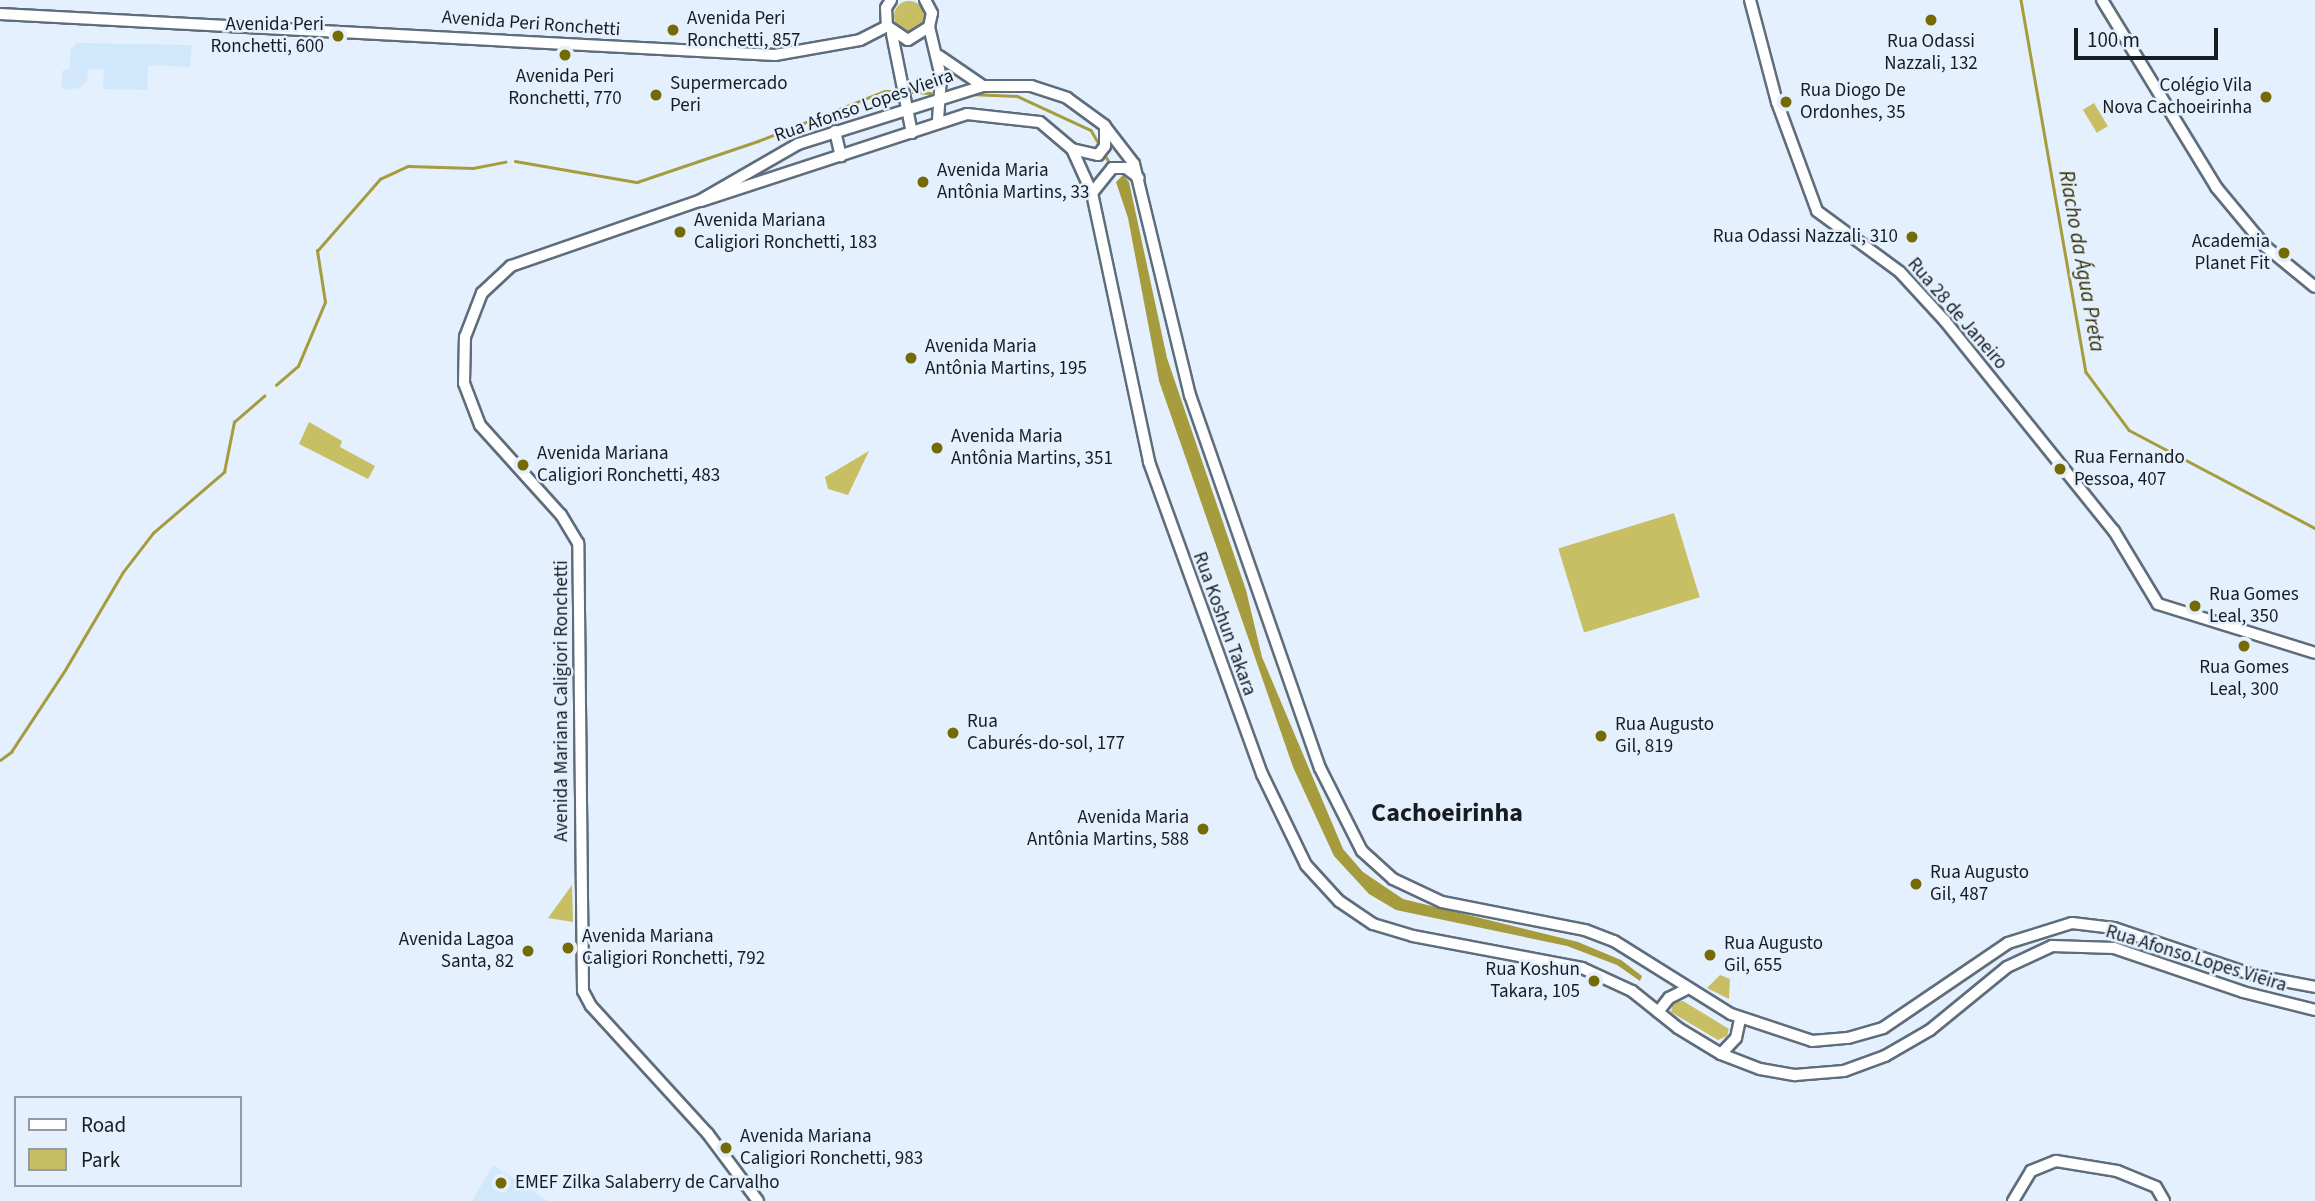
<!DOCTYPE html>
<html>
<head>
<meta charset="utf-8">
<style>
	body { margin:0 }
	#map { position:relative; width:2315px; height:1201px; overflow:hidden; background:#e4f0fd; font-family:"Source Sans 3",sans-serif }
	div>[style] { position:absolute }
	.built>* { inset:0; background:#d1e7fc }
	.green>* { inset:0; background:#c8be64; transform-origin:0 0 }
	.round { border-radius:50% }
	.water>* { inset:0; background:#a69c3e }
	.stream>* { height:2.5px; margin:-1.25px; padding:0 1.25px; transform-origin:1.25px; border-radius:1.25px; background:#a69c3e }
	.roads { filter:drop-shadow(2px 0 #5f6d7b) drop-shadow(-2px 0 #5f6d7b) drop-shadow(0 2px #5f6d7b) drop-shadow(0 -2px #5f6d7b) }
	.secondary>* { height:10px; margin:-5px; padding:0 5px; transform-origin:5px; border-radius:5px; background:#fff }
	.dots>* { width:19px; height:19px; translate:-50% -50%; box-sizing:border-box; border:4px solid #e4f0fd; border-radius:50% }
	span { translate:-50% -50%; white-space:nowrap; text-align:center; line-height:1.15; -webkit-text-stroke:5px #e4f0fd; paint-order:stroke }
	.poi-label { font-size:19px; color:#171c22 }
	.left { translate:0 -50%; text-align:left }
	.right { translate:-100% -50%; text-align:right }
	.street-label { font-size:19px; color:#171c22 }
	.water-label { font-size:21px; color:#322e04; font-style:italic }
	.district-label { font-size:26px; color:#171c22; font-weight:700 }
	.legend { position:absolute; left:14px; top:1096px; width:228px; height:91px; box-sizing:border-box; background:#e4f0fd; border:2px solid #929ba5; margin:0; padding:9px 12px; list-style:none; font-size:21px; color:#171c22 }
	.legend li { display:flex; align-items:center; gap:14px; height:35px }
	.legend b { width:35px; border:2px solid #929ba5 }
	.scale { position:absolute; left:2074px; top:28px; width:144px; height:32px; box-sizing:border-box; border:4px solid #171c22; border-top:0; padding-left:9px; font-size:21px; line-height:24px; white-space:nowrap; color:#171c22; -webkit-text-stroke:5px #e4f0fd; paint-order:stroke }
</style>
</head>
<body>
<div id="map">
	<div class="built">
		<div style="clip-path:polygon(77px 43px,192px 45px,190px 67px,148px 65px,147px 90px,103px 89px,104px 70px,96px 69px,88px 70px,87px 81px,79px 88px,65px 90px,61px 86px,63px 70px,70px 69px,70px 50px)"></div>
		<div style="clip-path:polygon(493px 1165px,548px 1201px,472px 1201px)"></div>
	</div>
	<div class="green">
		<div class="round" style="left:894px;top:1px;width:30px;height:30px"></div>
		<div style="left:2094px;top:103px;width:27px;height:13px;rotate:59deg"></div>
		<div style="clip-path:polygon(309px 422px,342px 441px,340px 447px,375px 466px,368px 479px,299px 444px)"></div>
		<div style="clip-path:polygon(869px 451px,848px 495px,828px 489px,825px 477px)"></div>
		<div style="left:1674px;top:513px;width:88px;height:121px;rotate:73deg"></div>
		<div style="clip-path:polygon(572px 885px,573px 922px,548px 918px)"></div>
		<div style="clip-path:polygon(1720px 975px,1730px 979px,1729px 999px,1707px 988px)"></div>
		<div style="clip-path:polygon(1683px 1001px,1729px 1029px,1727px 1036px,1718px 1040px,1671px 1012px,1673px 1002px)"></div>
	</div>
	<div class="water">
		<div style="clip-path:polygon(1123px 175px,1129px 182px,1167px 358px,1246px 590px,1262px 657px,1343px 849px,1363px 872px,1403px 899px,1578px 942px,1621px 960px,1642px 976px,1640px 981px,1617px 965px,1567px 946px,1396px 910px,1369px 894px,1334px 856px,1293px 767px,1159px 381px,1128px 218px,1116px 182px)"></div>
	</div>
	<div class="stream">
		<div style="left:2021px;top:0;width:378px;rotate:80.1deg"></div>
		<div style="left:2086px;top:372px;width:72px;rotate:53.4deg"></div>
		<div style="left:2129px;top:430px;width:210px;rotate:27.8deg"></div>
		<div style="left:913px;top:92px;width:17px;rotate:3deg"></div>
		<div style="left:970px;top:94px;width:47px;rotate:2.4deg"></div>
		<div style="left:1017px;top:96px;width:81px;rotate:24.7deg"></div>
		<div style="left:1091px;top:130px;width:20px;rotate:60deg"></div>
		<div style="left:1104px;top:153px;width:14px;rotate:60deg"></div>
		<div style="left:515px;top:161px;width:124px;rotate:9.8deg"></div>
		<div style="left:637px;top:182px;width:128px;rotate:-18.7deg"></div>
		<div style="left:758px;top:141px;width:136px;rotate:-21.5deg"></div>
		<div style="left:885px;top:91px;width:10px"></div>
		<div style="left:276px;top:385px;width:29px;rotate:-41deg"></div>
		<div style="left:298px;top:366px;width:69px;rotate:-67.1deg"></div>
		<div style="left:325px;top:302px;width:52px;rotate:-98.9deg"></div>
		<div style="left:317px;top:251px;width:96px;rotate:-48.8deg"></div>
		<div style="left:380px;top:179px;width:31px;rotate:-25deg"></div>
		<div style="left:408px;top:166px;width:65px;rotate:1.8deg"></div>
		<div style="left:473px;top:168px;width:33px;rotate:-11deg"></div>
		<div style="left:0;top:760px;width:14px;rotate:-36deg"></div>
		<div style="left:11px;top:752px;width:98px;rotate:-56.6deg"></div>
		<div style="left:65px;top:670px;width:114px;rotate:-59.4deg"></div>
		<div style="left:123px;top:572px;width:49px;rotate:-52.4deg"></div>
		<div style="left:153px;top:533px;width:94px;rotate:-40.7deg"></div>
		<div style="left:224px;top:472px;width:51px;rotate:-78.7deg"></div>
		<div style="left:234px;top:422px;width:40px;rotate:-41deg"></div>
	</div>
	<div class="roads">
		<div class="secondary">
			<div style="left:891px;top:0;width:9px;rotate:122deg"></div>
			<div style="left:886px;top:8px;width:18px;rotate:87deg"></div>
			<div style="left:887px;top:26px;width:25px;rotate:34deg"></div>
			<div style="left:908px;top:40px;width:25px;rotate:-32deg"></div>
			<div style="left:929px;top:27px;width:14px;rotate:-78deg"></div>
			<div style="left:932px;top:13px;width:15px;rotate:-118deg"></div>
			<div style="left:1750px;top:0;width:106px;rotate:75.2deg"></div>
			<div style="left:1777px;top:102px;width:116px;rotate:69.8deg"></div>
			<div style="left:1817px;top:211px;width:103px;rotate:36.3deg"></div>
			<div style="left:1900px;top:272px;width:67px;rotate:47.4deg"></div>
			<div style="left:1945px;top:321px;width:270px;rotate:51.2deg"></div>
			<div style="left:2114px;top:531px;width:85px;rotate:58.9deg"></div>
			<div style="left:2158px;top:604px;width:164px;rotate:17.3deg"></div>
			<div style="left:2102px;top:0;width:219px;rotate:58.6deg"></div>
			<div style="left:2216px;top:187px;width:78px;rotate:50.2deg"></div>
			<div style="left:2266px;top:247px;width:63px;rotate:39.2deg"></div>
			<div style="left:0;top:14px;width:776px;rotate:3.03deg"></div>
			<div style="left:775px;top:55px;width:86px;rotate:-10deg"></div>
			<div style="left:860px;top:40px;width:30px;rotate:-27deg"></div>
			<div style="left:929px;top:27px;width:51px;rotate:76.5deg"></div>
			<div style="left:941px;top:77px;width:43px;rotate:94deg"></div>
			<div style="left:892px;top:34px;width:101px;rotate:78.6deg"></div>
			<div style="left:939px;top:56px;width:53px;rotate:34.3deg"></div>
			<div style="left:835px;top:131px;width:26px;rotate:77deg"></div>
			<div style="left:1072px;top:149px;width:27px;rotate:13deg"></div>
			<div style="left:1098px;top:155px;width:11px;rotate:-52deg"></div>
			<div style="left:1105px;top:146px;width:20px;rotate:-90deg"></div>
			<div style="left:1092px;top:193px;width:32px;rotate:-51deg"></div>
			<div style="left:1112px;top:168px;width:14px"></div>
			<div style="left:1126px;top:168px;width:16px;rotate:38deg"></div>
			<div style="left:701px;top:201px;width:280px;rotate:-18.1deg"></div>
			<div style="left:967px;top:114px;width:73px;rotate:6.3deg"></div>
			<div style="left:1040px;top:122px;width:42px;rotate:40.2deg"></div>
			<div style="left:1072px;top:149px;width:48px;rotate:65.6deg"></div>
			<div style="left:1092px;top:193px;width:275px;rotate:78deg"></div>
			<div style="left:1149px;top:462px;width:332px;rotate:70.1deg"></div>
			<div style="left:1262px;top:774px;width:101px;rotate:64.2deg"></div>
			<div style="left:1306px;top:865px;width:49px;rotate:47.5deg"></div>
			<div style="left:1339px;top:901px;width:41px;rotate:34.1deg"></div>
			<div style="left:1373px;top:924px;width:42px;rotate:16.7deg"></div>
			<div style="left:1413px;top:936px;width:172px;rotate:10.7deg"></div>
			<div style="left:1582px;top:968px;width:55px;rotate:24.7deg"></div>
			<div style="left:1632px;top:991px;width:59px;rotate:38.8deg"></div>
			<div style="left:1678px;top:1028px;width:50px;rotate:31.2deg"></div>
			<div style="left:1721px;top:1054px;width:42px;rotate:21deg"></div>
			<div style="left:1760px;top:1069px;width:36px;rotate:10deg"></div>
			<div style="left:1795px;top:1075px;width:49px;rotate:-4.7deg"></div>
			<div style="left:1844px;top:1071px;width:44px;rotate:-20.1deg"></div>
			<div style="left:1885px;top:1056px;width:52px;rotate:-30deg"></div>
			<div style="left:1930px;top:1030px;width:99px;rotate:-39.3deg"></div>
			<div style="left:2007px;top:967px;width:50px;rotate:-25deg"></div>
			<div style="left:2052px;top:946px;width:62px;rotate:1.8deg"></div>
			<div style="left:2114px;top:948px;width:136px;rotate:18.8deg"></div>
			<div style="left:2243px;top:992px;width:74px;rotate:14deg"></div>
			<div style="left:1658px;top:1012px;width:18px;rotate:-52deg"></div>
			<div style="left:1669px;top:998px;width:22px;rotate:-27deg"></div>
			<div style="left:1721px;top:1054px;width:22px;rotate:-47deg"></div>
			<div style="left:1736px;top:1038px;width:19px;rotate:-78deg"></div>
			<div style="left:758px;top:1201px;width:84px;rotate:-126.7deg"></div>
			<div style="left:708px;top:1134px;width:173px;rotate:-132.4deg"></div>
			<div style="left:591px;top:1006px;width:17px;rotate:-118deg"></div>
			<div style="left:583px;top:991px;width:448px;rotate:-90.6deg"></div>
			<div style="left:578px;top:543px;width:33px;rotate:-121deg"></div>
			<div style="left:561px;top:515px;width:121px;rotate:-132deg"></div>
			<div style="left:480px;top:425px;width:45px;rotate:-110.9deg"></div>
			<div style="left:464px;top:383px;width:46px;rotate:-88.8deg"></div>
			<div style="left:465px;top:337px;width:47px;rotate:-68.9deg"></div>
			<div style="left:482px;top:293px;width:40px;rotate:-43deg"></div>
			<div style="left:511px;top:266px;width:199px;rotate:-19.1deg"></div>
			<div style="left:699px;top:201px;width:114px;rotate:-29.9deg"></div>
			<div style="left:798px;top:144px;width:194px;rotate:-17.4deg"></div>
			<div style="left:983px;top:86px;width:48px"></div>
			<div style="left:1031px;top:86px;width:38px;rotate:18deg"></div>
			<div style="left:1067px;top:98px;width:46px;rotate:36.1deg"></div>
			<div style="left:1104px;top:125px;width:49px;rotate:52.4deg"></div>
			<div style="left:1134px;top:164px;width:238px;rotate:76.4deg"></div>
			<div style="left:1190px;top:395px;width:395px;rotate:70.8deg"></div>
			<div style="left:1320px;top:768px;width:93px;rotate:63.2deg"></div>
			<div style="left:1362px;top:851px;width:42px;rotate:42.1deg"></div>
			<div style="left:1393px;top:879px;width:54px;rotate:25.1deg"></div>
			<div style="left:1442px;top:902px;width:146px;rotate:11.1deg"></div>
			<div style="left:1585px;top:930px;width:31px;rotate:21deg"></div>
			<div style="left:1614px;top:941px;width:138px;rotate:32deg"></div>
			<div style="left:1731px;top:1014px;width:85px;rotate:18.4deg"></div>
			<div style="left:1812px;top:1041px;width:36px;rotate:-5deg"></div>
			<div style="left:1848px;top:1038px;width:36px;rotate:-16deg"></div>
			<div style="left:1883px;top:1028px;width:151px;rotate:-34.2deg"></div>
			<div style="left:2008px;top:943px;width:67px;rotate:-17.4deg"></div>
			<div style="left:2072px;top:923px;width:42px;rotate:6.8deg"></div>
			<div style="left:2114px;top:928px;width:151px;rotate:18.6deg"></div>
			<div style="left:2257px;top:976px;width:59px;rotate:10.7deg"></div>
			<div style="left:2013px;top:1201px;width:35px;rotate:-59deg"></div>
			<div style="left:2031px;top:1171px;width:27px;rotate:-22deg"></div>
			<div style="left:2056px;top:1161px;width:62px;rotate:9.3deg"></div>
			<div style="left:2117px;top:1171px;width:42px;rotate:22.3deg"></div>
			<div style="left:2156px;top:1187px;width:16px;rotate:60deg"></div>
		</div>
	</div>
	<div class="dots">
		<div style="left:1931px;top:20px;background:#756b05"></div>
		<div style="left:673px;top:30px;background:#756b05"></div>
		<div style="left:338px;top:36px;background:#756b05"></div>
		<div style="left:565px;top:55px;background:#756b05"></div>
		<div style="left:656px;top:95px;background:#756b05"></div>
		<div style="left:2266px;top:97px;background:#756b05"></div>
		<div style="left:1786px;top:102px;background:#756b05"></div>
		<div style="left:923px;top:182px;background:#756b05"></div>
		<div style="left:680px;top:232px;background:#756b05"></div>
		<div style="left:1912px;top:237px;background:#756b05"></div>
		<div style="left:2284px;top:253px;background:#756b05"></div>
		<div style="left:911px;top:358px;background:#756b05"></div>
		<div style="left:937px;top:448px;background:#756b05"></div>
		<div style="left:523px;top:465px;background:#756b05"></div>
		<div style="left:2060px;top:469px;background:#756b05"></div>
		<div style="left:2195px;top:606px;background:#756b05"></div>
		<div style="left:2244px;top:646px;background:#756b05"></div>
		<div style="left:953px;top:733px;background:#756b05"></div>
		<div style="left:1601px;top:736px;background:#756b05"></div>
		<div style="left:1203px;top:829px;background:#756b05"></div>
		<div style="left:1916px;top:884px;background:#756b05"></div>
		<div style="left:568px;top:948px;background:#756b05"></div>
		<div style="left:528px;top:951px;background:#756b05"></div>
		<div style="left:1710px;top:955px;background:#756b05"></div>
		<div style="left:1594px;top:981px;background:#756b05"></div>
		<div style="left:726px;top:1148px;background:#756b05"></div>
		<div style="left:501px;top:1183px;background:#756b05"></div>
	</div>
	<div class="poi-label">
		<span class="left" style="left:687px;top:30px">Avenida Peri<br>Ronchetti, 857</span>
		<span class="right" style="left:324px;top:36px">Avenida Peri<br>Ronchetti, 600</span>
		<span style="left:1931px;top:53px">Rua Odassi<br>Nazzali, 132</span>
		<span style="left:565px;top:88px">Avenida Peri<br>Ronchetti, 770</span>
		<span class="left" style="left:670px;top:95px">Supermercado<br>Peri</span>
		<span class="right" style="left:2252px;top:97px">Colégio Vila<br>Nova Cachoeirinha</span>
		<span class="left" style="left:1800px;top:102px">Rua Diogo De<br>Ordonhes, 35</span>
		<span class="left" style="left:937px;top:182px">Avenida Maria<br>Antônia Martins, 33</span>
		<span class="left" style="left:694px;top:232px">Avenida Mariana<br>Caligiori Ronchetti, 183</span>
		<span class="right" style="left:1898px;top:237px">Rua Odassi Nazzali, 310</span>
		<span class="right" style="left:2270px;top:253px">Academia<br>Planet Fit</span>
		<span class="left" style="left:925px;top:358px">Avenida Maria<br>Antônia Martins, 195</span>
		<span class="left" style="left:951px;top:448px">Avenida Maria<br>Antônia Martins, 351</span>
		<span class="left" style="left:537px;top:465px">Avenida Mariana<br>Caligiori Ronchetti, 483</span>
		<span class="left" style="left:2074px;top:469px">Rua Fernando<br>Pessoa, 407</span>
		<span class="left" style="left:2209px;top:606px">Rua Gomes<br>Leal, 350</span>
		<span style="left:2244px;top:679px">Rua Gomes<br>Leal, 300</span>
		<span class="left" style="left:967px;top:733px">Rua<br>Caburés-do-sol, 177</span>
		<span class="left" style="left:1615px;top:736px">Rua Augusto<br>Gil, 819</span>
		<span class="right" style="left:1189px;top:829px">Avenida Maria<br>Antônia Martins, 588</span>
		<span class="left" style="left:1930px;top:884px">Rua Augusto<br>Gil, 487</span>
		<span class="left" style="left:582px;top:948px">Avenida Mariana<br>Caligiori Ronchetti, 792</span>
		<span class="right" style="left:514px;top:951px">Avenida Lagoa<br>Santa, 82</span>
		<span class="left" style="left:1724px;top:955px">Rua Augusto<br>Gil, 655</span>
		<span class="right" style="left:1580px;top:981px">Rua Koshun<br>Takara, 105</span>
		<span class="left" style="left:740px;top:1148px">Avenida Mariana<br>Caligiori Ronchetti, 983</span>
		<span class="left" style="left:515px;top:1183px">EMEF Zilka Salaberry de Carvalho</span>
	</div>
	<div class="street-label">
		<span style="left:531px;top:24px;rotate:4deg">Avenida Peri Ronchetti</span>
		<span style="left:864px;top:106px;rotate:-19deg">Rua Afonso Lopes Vieira</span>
		<span style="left:1957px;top:314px;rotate:49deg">Rua 28 de Janeiro</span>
		<span style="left:1224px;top:624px;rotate:70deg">Rua Koshun Takara</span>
		<span style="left:562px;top:701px;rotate:-90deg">Avenida Mariana Caligiori Ronchetti</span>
		<span style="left:2196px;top:959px;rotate:17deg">Rua Afonso Lopes Vieira</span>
	</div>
	<div class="water-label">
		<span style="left:2082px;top:261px;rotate:80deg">Riacho da Água Preta</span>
	</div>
	<div class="district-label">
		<span style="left:1447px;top:813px">Cachoeirinha</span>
	</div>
	<ul class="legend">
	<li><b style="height:9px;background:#fff"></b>Road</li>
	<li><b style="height:19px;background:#c8be64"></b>Park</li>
	</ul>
	<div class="scale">100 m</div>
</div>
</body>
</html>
